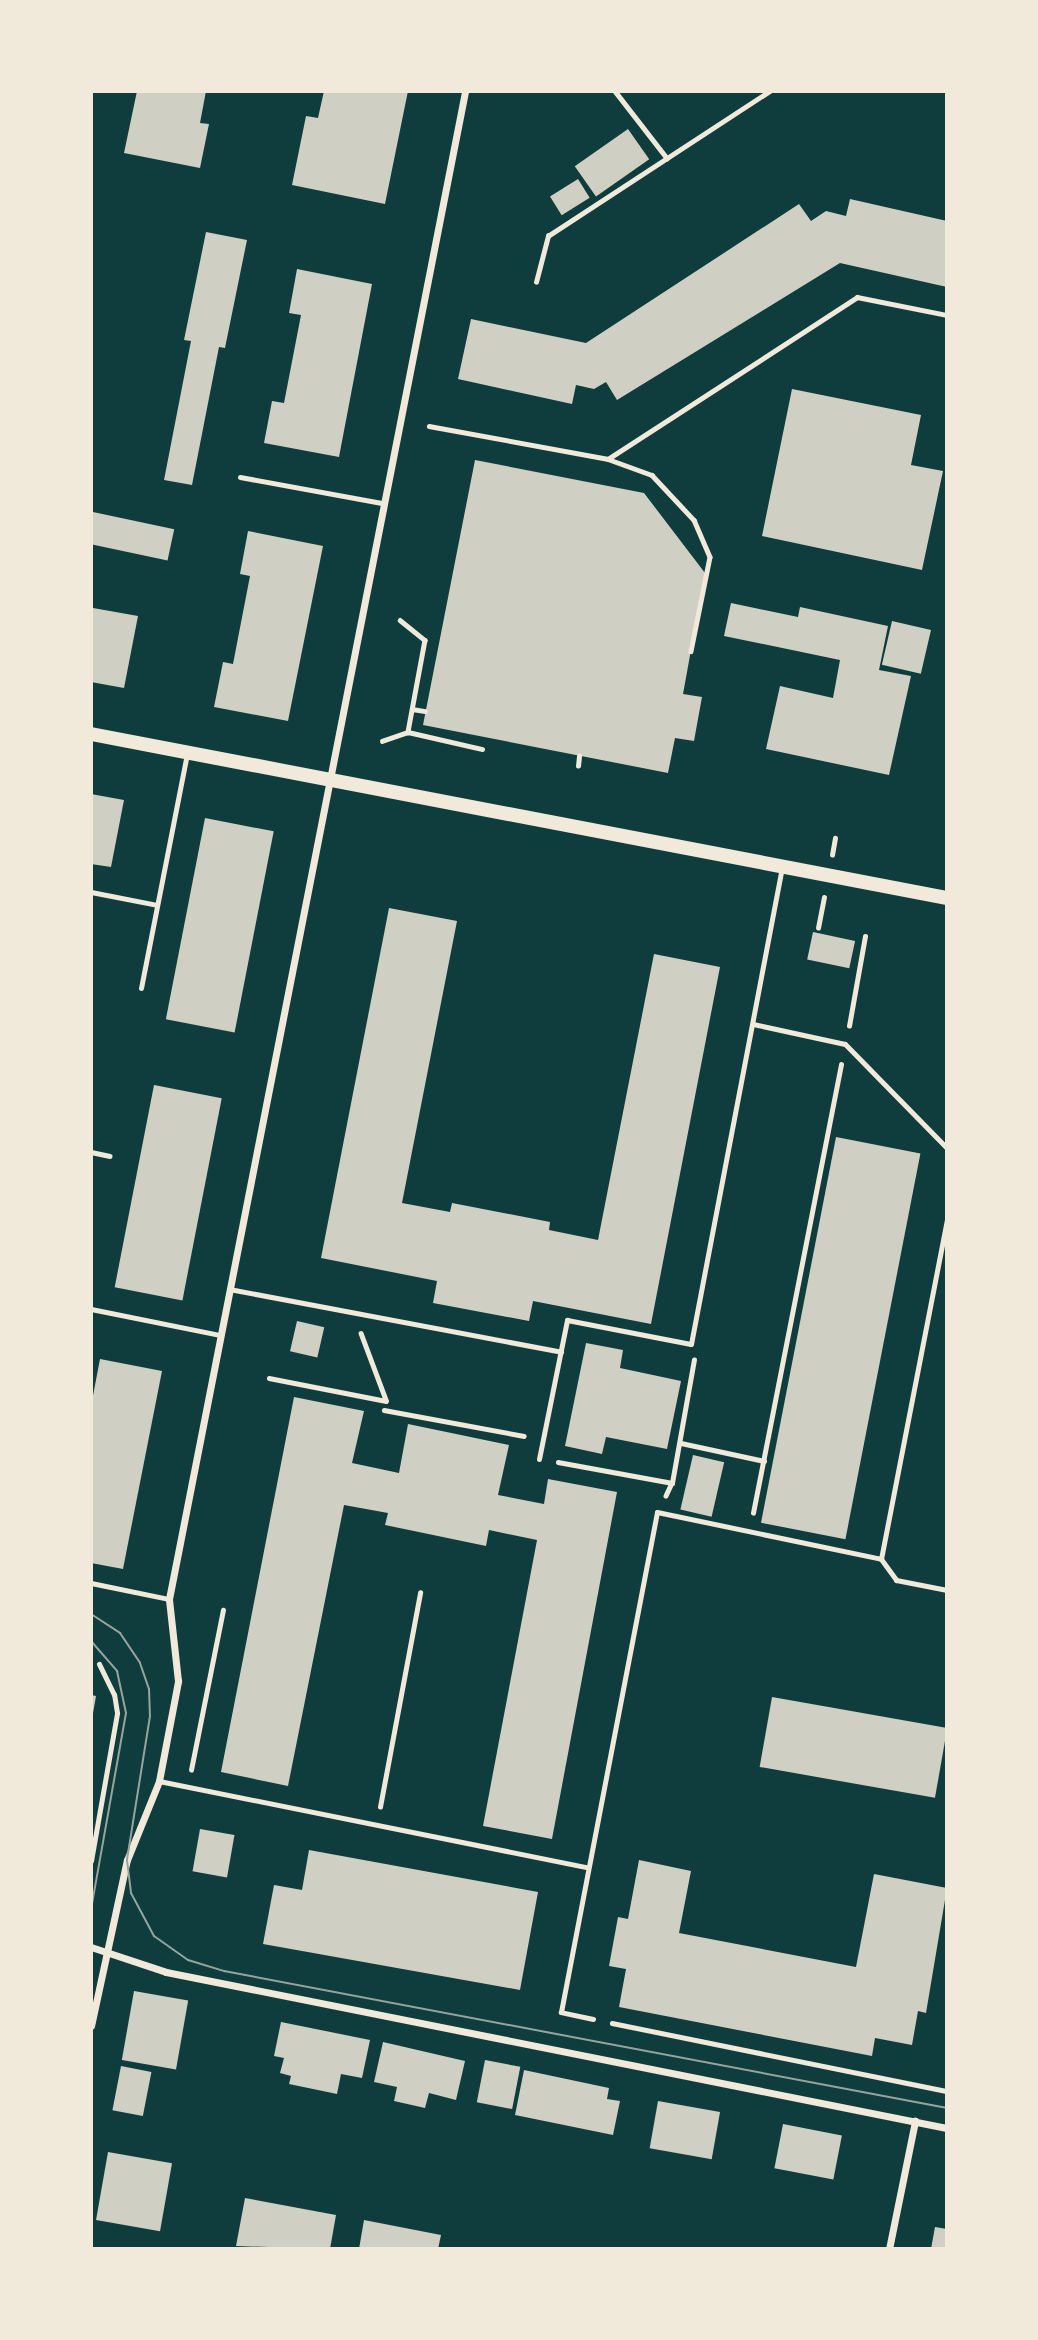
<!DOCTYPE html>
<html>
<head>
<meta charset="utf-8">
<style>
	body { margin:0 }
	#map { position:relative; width:1038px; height:2340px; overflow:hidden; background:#0f3d3e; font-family:Helvetica,sans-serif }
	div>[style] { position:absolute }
	.building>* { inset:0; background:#cfcfc3; transform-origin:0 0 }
	.path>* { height:4.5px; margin:-2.25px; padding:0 2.25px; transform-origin:2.25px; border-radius:2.25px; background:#f1e9da }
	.service>* { height:5px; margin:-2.5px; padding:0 2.5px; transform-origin:2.5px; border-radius:2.5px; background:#f1e9da }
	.minor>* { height:7px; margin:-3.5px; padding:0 3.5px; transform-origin:3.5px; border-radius:3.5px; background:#f1e9da }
	.secondary>* { height:14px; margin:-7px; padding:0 7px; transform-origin:7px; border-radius:7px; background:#f1e9da }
	.tram>* { height:2px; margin:-1px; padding:0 1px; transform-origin:1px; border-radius:1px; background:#97a49c }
	span { translate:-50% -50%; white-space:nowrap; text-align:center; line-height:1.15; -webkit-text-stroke:5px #f1e9da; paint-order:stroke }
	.frame { position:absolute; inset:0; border:93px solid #f1e9da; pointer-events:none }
</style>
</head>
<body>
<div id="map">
	<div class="building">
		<div style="clip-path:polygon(137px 91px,206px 91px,200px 123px,209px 124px,200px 168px,124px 153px)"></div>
		<div style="clip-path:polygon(324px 91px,408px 91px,385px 204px,292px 185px,306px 116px,318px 118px)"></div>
		<div style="left:628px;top:129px;width:37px;height:65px;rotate:55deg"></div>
		<div style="left:578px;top:179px;width:22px;height:33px;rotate:58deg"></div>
		<div style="clip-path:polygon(850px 199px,947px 221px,947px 287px,840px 263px,617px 400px,606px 382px,594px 389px,576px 385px,572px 404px,458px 379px,471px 319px,586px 343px,799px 204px,811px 221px,826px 211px,846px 216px)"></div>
		<div style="clip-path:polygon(206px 232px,247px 240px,225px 348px,219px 347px,192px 485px,164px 480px,191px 341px,184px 340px)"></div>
		<div style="clip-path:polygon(297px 269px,372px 284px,339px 457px,264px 443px,272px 401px,284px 403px,301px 315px,289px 313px)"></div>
		<div style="clip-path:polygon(792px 389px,921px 415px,911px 465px,943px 471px,922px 570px,762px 536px)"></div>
		<div style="clip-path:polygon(475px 460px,644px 493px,705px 573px,683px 694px,702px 697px,694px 741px,675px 738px,668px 773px,423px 725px)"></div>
		<div style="left:93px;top:512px;width:83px;height:32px;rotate:12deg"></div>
		<div style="clip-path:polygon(248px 531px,323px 546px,288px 721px,214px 707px,223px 662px,233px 664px,250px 576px,240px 574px)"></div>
		<div style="clip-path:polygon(731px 603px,798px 617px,800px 607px,888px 626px,879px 670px,911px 676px,889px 775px,766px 749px,780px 686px,833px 698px,840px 660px,724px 636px)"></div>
		<div style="clip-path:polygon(93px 608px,138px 616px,124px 688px,91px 682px)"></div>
		<div style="left:892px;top:621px;width:40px;height:45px;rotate:13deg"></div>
		<div style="clip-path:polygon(91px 794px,124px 800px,111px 867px,91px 864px)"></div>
		<div style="left:205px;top:818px;width:70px;height:205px;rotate:11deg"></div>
		<div style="clip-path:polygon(389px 908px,457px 921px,402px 1203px,450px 1212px,452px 1203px,550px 1222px,549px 1230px,598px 1240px,654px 954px,720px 967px,651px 1324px,533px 1301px,529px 1321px,433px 1303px,437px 1281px,321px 1258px)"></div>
		<div style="left:813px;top:932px;width:43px;height:28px;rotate:12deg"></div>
		<div style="left:154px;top:1085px;width:69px;height:206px;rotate:11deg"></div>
		<div style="left:836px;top:1137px;width:86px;height:393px;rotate:11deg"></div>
		<div style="left:297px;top:1321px;width:28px;height:31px;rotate:13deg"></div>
		<div style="clip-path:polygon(586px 1343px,623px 1350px,620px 1368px,681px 1381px,667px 1449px,606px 1437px,602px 1454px,565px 1446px)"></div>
		<div style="clip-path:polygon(100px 1359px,162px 1371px,123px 1569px,91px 1563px,91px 1406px)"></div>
		<div style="clip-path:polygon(294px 1397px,364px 1411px,352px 1463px,399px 1473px,408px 1424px,509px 1445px,498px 1495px,544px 1504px,548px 1479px,617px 1492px,552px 1839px,483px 1826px,537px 1540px,489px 1530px,486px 1546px,385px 1525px,388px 1513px,344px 1505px,288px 1786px,221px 1772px)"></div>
		<div style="left:693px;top:1455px;width:32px;height:56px;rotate:13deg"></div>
		<div style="clip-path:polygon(91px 1695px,96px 1696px,92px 1719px,91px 1719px)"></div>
		<div style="left:772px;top:1697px;width:178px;height:71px;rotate:10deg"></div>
		<div style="left:200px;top:1829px;width:35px;height:43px;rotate:10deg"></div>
		<div style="clip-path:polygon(309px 1850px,538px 1892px,520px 1990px,263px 1944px,274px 1885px,302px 1890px)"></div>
		<div style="clip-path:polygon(639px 1860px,691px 1871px,679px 1933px,856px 1967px,874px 1874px,947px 1888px,926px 2013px,918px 2011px,912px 2045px,875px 2038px,872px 2056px,619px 2007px,626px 1969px,609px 1966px,618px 1917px,628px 1919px)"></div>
		<div style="left:134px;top:1991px;width:55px;height:70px;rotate:10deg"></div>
		<div style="clip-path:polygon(281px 2022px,370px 2040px,362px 2078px,341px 2074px,337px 2094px,289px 2084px,291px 2076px,280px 2073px,284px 2058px,274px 2056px)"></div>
		<div style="clip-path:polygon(383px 2042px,465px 2061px,456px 2100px,429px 2093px,425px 2108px,394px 2101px,397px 2087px,374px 2082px)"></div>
		<div style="left:485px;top:2060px;width:36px;height:43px;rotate:11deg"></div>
		<div style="left:121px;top:2066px;width:31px;height:45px;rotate:11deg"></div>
		<div style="clip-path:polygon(524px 2070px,609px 2088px,607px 2099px,620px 2101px,613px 2135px,515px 2115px)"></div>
		<div style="left:658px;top:2101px;width:63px;height:48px;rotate:10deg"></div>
		<div style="left:783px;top:2124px;width:60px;height:45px;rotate:11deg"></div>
		<div style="left:108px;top:2152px;width:65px;height:69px;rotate:10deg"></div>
		<div style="clip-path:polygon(245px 2198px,336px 2215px,330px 2249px,236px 2246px)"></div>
		<div style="clip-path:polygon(364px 2220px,441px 2235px,438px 2249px,359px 2249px)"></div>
		<div style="clip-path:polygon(935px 2227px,947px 2229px,947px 2249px,931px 2249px)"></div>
	</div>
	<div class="path">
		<div style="left:615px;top:91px;width:85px;rotate:52.2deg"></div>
		<div style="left:536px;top:282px;width:48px;rotate:-75.4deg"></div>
		<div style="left:548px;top:236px;width:265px;rotate:-33.2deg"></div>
		<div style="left:429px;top:426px;width:182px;rotate:10.4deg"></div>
		<div style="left:608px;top:459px;width:47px;rotate:20deg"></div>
		<div style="left:652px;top:475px;width:62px;rotate:47deg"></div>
		<div style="left:694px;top:520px;width:40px;rotate:66.6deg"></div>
		<div style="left:710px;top:557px;width:96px;rotate:101.4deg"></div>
		<div style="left:608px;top:459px;width:297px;rotate:-33deg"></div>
		<div style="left:857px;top:297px;width:92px;rotate:11.3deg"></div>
		<div style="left:400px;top:620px;width:32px;rotate:39deg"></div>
		<div style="left:425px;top:640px;width:94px;rotate:100.5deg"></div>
		<div style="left:408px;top:732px;width:76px;rotate:12.9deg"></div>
		<div style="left:412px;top:709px;width:13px;rotate:9deg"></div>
		<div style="left:382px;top:741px;width:28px;rotate:-19deg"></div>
		<div style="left:578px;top:766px;width:10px;rotate:-84deg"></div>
		<div style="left:832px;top:855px;width:17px;rotate:-80deg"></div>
		<div style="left:818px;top:928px;width:31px;rotate:-79deg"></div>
		<div style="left:849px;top:1026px;width:91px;rotate:-79.9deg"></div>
		<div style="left:91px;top:1152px;width:19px;rotate:12deg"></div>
		<div style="left:361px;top:1333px;width:72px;rotate:69.5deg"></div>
		<div style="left:269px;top:1378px;width:119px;rotate:11.1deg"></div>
		<div style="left:384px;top:1410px;width:142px;rotate:10.5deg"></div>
		<div style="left:681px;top:1443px;width:85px;rotate:12.2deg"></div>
		<div style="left:558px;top:1462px;width:116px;rotate:10.4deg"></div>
		<div style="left:672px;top:1483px;width:14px;rotate:115deg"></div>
		<div style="left:672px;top:1483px;width:125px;rotate:-79.9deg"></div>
		<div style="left:753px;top:1513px;width:457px;rotate:-78.9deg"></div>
		<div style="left:191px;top:1770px;width:163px;rotate:-78.7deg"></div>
		<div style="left:380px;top:1807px;width:218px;rotate:-79.4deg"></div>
		<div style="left:91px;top:1861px;width:150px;rotate:-80deg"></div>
		<div style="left:117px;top:1713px;width:18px;rotate:-99deg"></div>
		<div style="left:114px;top:1695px;width:34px;rotate:-116deg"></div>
		<div style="left:612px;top:2023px;width:342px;rotate:11.5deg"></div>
	</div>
	<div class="service">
		<div style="left:240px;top:477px;width:144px;rotate:10.4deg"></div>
		<div style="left:91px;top:892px;width:67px;rotate:11.1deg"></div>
		<div style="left:141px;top:988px;width:238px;rotate:-78.9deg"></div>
		<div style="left:753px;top:1024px;width:94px;rotate:12.3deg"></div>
		<div style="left:845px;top:1044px;width:146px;rotate:45.6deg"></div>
		<div style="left:229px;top:1289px;width:338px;rotate:10.7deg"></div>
		<div style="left:91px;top:1309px;width:132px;rotate:11.4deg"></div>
		<div style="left:539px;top:1459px;width:142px;rotate:-78.6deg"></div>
		<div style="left:567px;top:1320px;width:126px;rotate:11deg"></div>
		<div style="left:691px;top:1344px;width:486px;rotate:-79.2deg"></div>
		<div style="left:881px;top:1559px;width:345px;rotate:-79deg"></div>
		<div style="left:91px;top:1583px;width:80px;rotate:11.6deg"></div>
		<div style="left:159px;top:1781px;width:437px;rotate:11.4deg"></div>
		<div style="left:593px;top:2019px;width:33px;rotate:-168deg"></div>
		<div style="left:561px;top:2012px;width:509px;rotate:-79.13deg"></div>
		<div style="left:657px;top:1512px;width:229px;rotate:11.8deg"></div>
		<div style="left:881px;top:1559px;width:26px;rotate:54deg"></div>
		<div style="left:896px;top:1580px;width:52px;rotate:11.1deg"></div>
	</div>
	<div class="minor">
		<div style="left:91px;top:1947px;width:79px;rotate:18.4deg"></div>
		<div style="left:166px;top:1972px;width:796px;rotate:11.3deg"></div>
		<div style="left:91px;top:2026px;width:170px;rotate:-77.8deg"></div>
		<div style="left:127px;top:1860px;width:85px;rotate:-67.9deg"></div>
		<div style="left:159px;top:1781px;width:102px;rotate:-79.2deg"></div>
		<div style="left:178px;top:1681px;width:82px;rotate:-96.3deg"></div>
		<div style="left:169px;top:1599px;width:1537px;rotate:-78.89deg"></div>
		<div style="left:889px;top:2249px;width:131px;rotate:-78.5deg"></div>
	</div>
	<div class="secondary">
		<div style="left:91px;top:734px;width:872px;rotate:10.85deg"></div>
	</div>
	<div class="tram">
		<div style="left:91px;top:1614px;width:35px;rotate:33deg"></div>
		<div style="left:120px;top:1633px;width:36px;rotate:56deg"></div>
		<div style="left:140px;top:1663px;width:28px;rotate:71deg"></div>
		<div style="left:149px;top:1689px;width:27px;rotate:88deg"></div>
		<div style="left:150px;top:1716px;width:146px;rotate:99.1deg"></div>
		<div style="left:127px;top:1860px;width:33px;rotate:83deg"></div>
		<div style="left:131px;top:1893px;width:49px;rotate:61.9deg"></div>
		<div style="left:154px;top:1936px;width:42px;rotate:35.2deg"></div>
		<div style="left:188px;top:1960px;width:38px;rotate:17deg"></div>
		<div style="left:224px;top:1971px;width:736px;rotate:10.73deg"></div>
		<div style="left:91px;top:1641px;width:40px;rotate:49deg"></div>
		<div style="left:117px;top:1671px;width:43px;rotate:77.9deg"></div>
		<div style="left:126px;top:1713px;width:200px;rotate:100.1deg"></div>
	</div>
	<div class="frame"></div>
</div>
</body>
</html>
